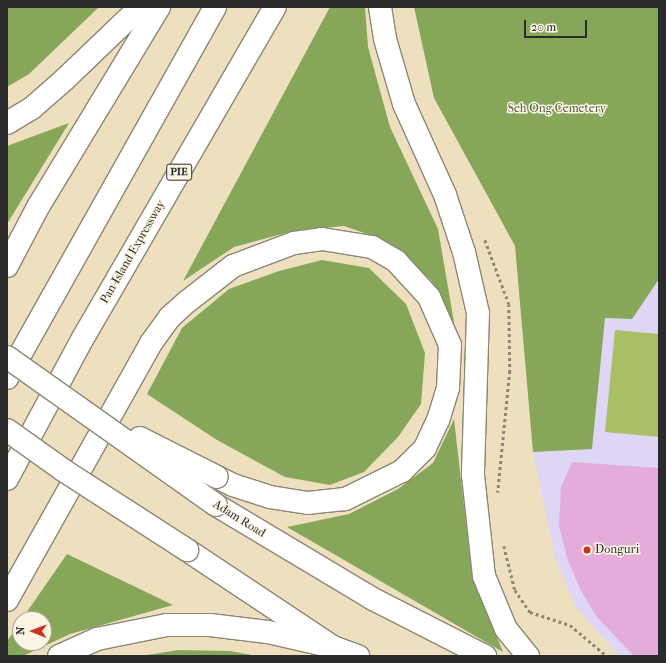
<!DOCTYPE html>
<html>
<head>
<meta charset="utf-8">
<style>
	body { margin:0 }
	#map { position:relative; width:666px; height:663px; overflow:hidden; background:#eee0bf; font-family:"IM FELL French Canon",serif }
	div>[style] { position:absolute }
	.built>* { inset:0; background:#dfd5f5 }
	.green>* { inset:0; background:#a8bf65 }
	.forest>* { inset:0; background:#86a65a }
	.building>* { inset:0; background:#e4add9 }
	.path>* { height:2.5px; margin-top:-1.25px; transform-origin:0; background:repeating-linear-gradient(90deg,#8c8675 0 3px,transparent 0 6px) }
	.roads { filter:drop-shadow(1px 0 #8c8675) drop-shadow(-1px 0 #8c8675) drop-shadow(0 1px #8c8675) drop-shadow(0 -1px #8c8675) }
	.highway>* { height:22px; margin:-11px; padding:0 11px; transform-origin:11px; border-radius:11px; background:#fff }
	.bridges { filter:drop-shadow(1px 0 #8c8675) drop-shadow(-1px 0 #8c8675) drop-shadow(0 1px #8c8675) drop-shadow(0 -1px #8c8675) }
	.highway-bridge>* { height:22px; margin:-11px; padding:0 11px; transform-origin:11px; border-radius:11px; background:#fff }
	.dots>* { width:11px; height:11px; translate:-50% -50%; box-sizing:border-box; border:2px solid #fcf5e5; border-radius:50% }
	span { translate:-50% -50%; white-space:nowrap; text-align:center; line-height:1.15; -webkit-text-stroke:3px #fcf5e5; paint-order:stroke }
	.shield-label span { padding:1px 3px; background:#fcf5e5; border:1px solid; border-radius:3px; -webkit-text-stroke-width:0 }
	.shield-label { font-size:11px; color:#2b2b2b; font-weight:700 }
	.park-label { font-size:12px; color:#50573c }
	.street-label { font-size:12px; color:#2b2b2b }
	.poi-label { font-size:12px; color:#2b2b2b }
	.left { translate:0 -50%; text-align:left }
	.frame { position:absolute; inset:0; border:8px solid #2b2b2b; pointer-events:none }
	.north { position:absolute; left:12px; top:611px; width:40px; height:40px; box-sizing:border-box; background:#fcf5e5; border:1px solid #a8a49b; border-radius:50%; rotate:271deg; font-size:11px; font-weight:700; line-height:16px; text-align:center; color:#2b2b2b }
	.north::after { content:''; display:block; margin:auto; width:14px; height:18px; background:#c8321e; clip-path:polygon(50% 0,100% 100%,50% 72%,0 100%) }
	.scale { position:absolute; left:524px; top:20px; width:63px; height:18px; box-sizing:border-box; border:2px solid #2b2b2b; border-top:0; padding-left:5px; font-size:12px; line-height:14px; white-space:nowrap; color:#2b2b2b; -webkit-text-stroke:3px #fcf5e5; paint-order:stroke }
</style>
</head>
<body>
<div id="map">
	<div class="built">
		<div style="clip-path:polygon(659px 279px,659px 656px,619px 656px,576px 607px,555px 558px,533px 452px,592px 448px,605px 318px,632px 319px)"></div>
	</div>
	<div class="green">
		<div style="clip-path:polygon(615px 330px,659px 334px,659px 437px,605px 432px)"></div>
	</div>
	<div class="forest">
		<div style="clip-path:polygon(7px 7px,99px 7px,29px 74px,7px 87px)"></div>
		<div style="clip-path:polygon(330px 7px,365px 7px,368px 47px,390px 127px,438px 229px,455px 328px,431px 280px,382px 239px,344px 226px,293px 231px,234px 247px,183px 281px)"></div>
		<div style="clip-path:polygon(414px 7px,659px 7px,659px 279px,632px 319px,605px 318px,592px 449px,533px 452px,515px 246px,434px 98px)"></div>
		<div style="clip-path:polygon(69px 123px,7px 224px,7px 146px)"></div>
		<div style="clip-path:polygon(322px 260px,369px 268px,406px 304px,425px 353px,421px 404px,398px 437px,364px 472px,330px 485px,285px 477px,217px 440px,147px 394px,182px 328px,229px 289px,279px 271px)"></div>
		<div style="clip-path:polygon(454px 419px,472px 576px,503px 652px,287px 527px,349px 514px,398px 489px,433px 463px)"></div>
		<div style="clip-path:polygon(67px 554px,173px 605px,70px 634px,23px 656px,7px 656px,7px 641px,20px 623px,20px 643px,44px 643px,44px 619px,22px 619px)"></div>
		<div style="clip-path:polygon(178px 650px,230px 651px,257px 656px,141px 656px)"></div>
	</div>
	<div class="building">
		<div style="clip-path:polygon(572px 462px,659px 468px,659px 656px,636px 656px,632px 654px,596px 616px,580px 589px,567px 558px,559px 525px,561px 487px)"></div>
	</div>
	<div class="path">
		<div style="left:485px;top:240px;width:68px;rotate:69.4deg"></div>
		<div style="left:509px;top:304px;width:67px;rotate:89.1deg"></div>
		<div style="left:510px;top:371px;width:122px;rotate:95.7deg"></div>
		<div style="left:504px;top:546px;width:45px;rotate:76deg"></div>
		<div style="left:515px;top:590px;width:27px;rotate:56deg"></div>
		<div style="left:530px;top:612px;width:42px;rotate:18deg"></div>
		<div style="left:570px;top:625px;width:48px;rotate:40deg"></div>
	</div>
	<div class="roads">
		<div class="highway">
			<div style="left:380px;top:7px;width:32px;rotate:81deg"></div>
			<div style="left:385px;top:39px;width:68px;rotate:73.7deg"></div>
			<div style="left:404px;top:104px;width:100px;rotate:65.7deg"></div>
			<div style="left:445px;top:195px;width:60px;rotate:71.6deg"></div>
			<div style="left:464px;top:252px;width:63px;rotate:77.1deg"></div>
			<div style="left:478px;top:313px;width:162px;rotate:91.8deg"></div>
			<div style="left:473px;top:475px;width:102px;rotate:83.8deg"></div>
			<div style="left:484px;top:576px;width:57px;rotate:67.5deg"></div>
			<div style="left:506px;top:629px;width:35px;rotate:51deg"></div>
			<div style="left:7px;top:123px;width:29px;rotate:-31deg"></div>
			<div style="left:32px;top:108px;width:43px;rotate:-41.2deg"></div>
			<div style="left:64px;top:80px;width:105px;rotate:-43.8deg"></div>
			<div style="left:7px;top:266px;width:67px;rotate:-62.3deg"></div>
			<div style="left:38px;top:207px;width:234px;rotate:-58.8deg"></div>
			<div style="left:7px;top:378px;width:425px;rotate:-60.7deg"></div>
			<div style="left:7px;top:479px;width:160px;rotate:-61.7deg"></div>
			<div style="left:83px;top:338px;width:383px;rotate:-59.9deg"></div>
			<div style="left:216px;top:505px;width:183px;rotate:30.9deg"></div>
			<div style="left:373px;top:599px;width:126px;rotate:27deg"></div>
			<div style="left:187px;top:550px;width:175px;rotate:33.6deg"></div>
			<div style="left:333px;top:647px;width:27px;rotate:20deg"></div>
			<div style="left:7px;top:600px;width:295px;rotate:-60.7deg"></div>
			<div style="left:151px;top:343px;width:32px;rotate:-54deg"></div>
			<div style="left:170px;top:317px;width:24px;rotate:-42deg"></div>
			<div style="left:188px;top:301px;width:57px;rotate:-37.9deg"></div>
			<div style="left:233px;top:266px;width:65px;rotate:-20.7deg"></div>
			<div style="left:294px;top:243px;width:28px;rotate:-8deg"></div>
			<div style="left:322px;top:239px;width:51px;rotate:9.1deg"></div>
			<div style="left:372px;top:247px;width:28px;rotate:30deg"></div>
			<div style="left:396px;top:261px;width:49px;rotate:47.5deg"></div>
			<div style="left:429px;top:297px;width:52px;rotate:66.4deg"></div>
			<div style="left:450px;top:345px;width:43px;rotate:92.7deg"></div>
			<div style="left:448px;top:388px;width:34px;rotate:107deg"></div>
			<div style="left:438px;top:420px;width:31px;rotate:115deg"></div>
			<div style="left:425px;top:448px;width:33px;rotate:135deg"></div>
			<div style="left:402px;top:471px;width:64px;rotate:153.8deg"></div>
			<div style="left:345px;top:499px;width:37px;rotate:174deg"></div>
			<div style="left:308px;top:503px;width:38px;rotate:-171deg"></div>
			<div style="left:270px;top:497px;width:39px;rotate:-162deg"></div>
			<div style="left:233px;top:485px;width:18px;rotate:-153deg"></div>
			<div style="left:59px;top:656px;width:42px;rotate:-24.1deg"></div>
			<div style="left:97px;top:639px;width:71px;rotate:-11.3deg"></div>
			<div style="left:167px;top:625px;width:43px"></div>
			<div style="left:210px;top:625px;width:58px;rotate:6.9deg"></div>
			<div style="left:268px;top:632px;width:67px;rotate:13deg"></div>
		</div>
	</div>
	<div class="bridges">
		<div class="highway-bridge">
			<div style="left:7px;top:357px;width:256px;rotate:35.3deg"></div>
			<div style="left:7px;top:430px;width:69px;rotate:35.5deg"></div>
			<div style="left:63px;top:470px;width:148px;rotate:32.8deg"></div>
			<div style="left:140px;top:438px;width:86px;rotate:26.9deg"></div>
		</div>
	</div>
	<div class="dots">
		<div style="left:587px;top:550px;background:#c8321e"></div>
	</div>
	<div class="shield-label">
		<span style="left:179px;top:172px">PIE</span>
	</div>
	<div class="park-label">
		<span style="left:557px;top:109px">Seh Ong Cemetery</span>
	</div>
	<div class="street-label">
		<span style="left:133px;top:252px;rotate:-60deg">Pan-Island Expressway</span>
		<span style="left:239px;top:519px;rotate:32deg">Adam Road</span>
	</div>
	<div class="poi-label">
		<span class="left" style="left:595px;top:550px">Donguri</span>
	</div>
	<div class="frame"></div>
	<div class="north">N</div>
	<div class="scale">20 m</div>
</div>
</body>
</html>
